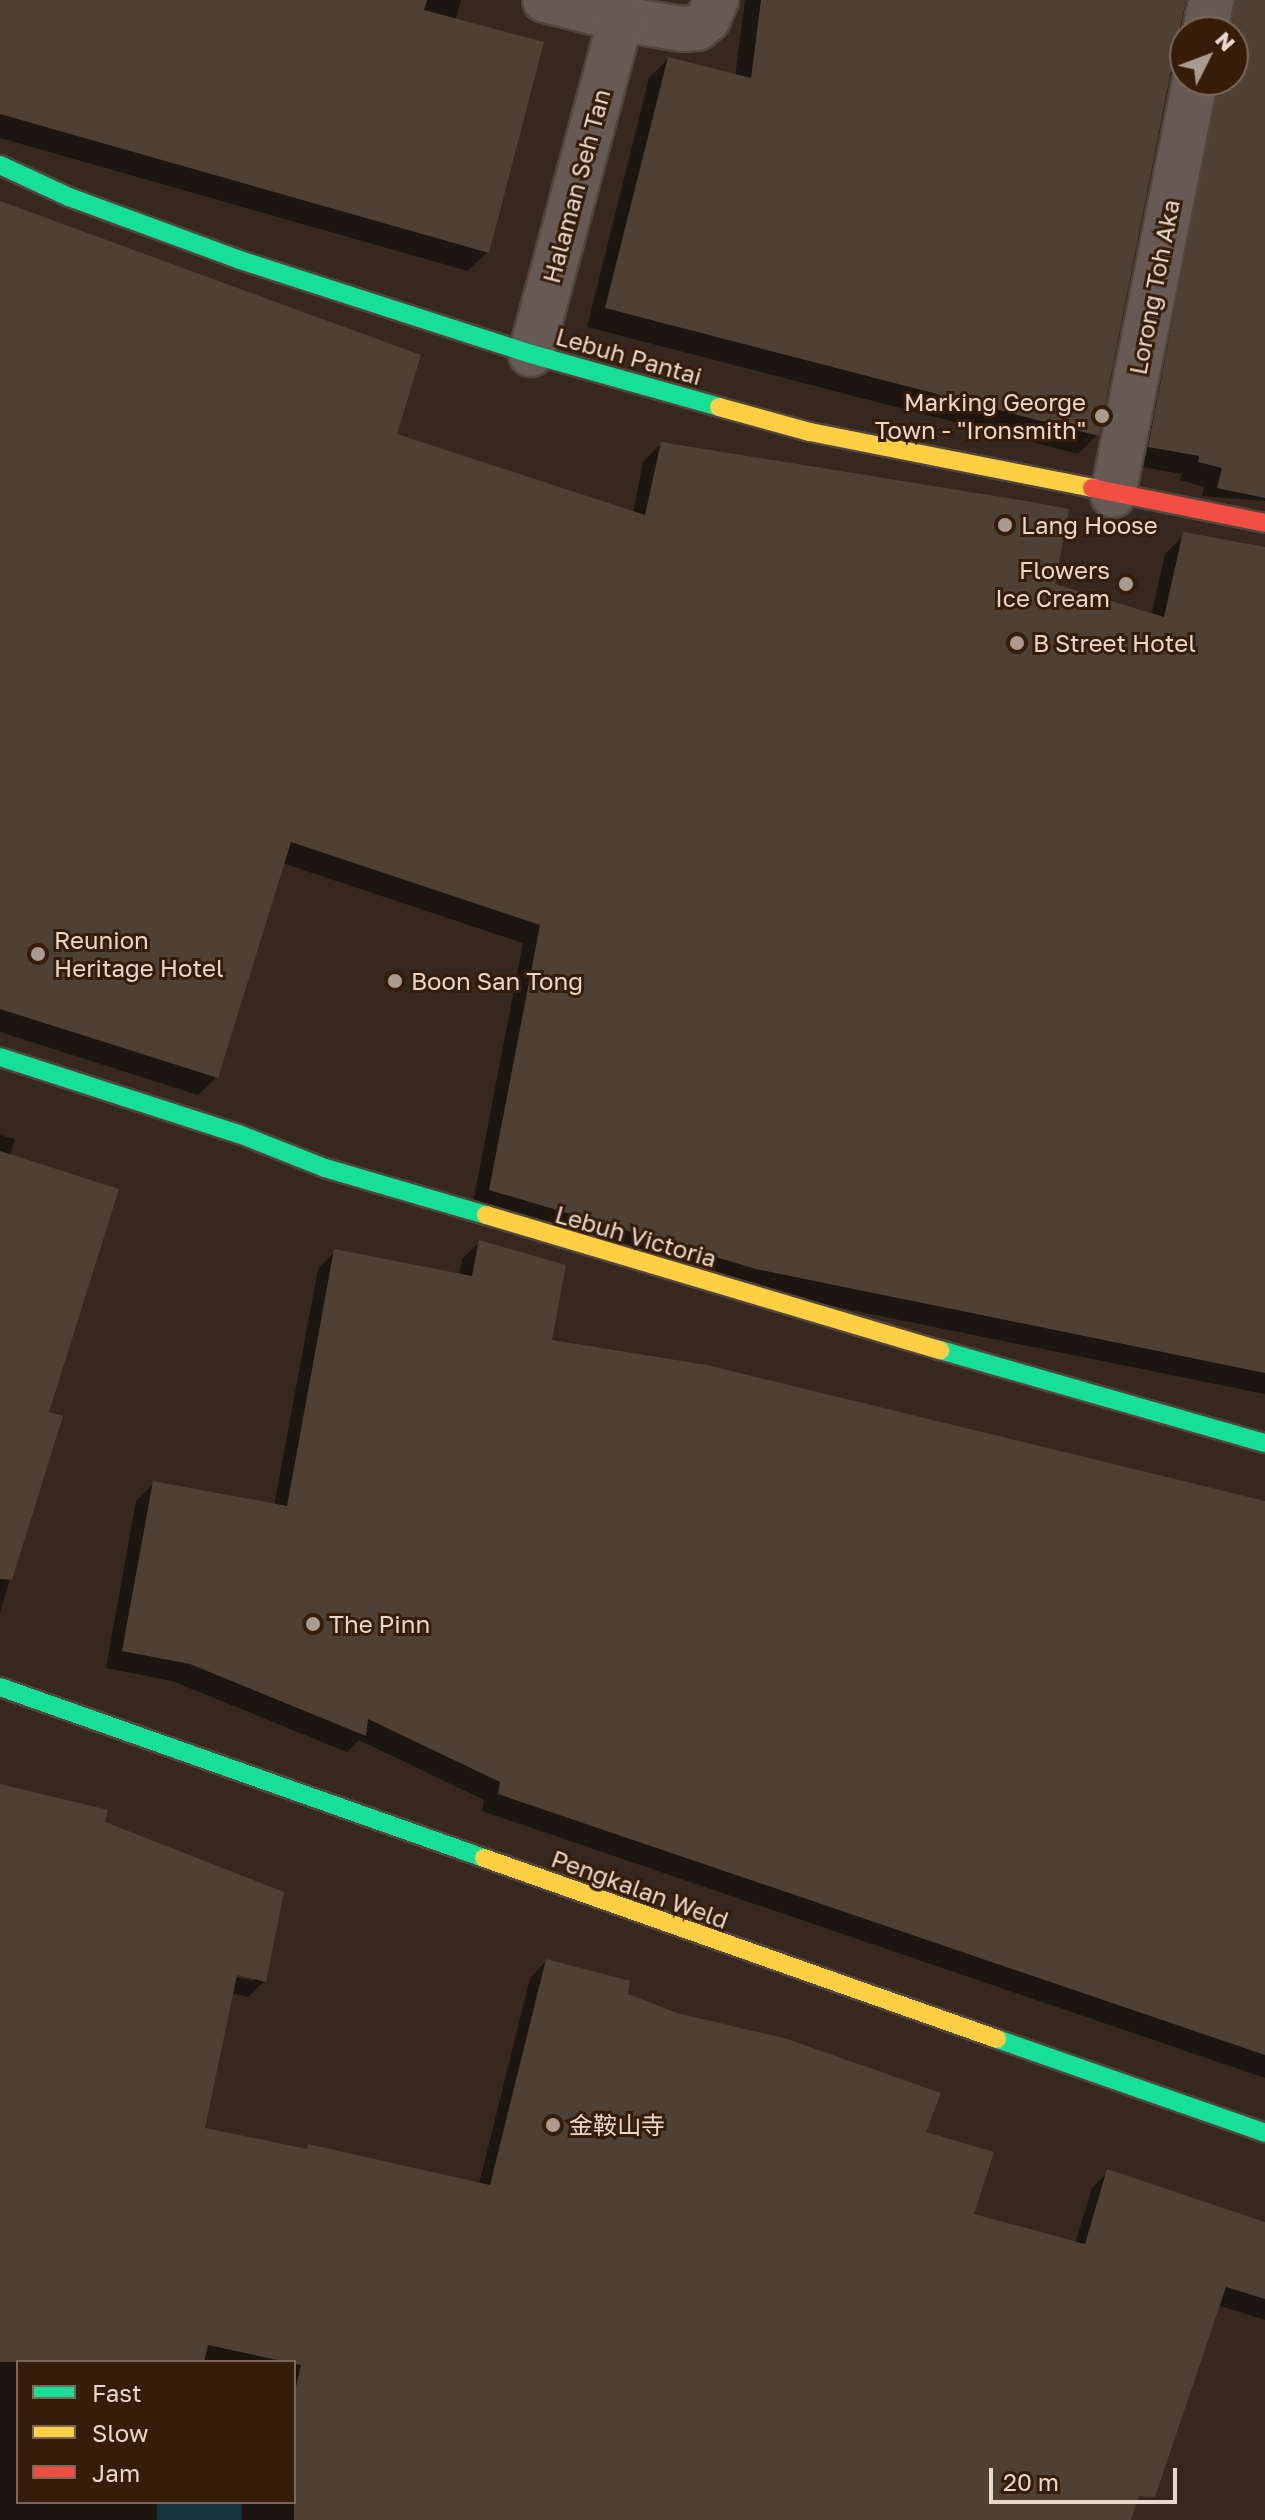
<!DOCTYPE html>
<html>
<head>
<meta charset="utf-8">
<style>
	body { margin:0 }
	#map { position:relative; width:1265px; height:2520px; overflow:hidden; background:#36281e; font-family:"Golos Text","Noto Sans SC",sans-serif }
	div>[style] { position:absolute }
	.water>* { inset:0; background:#295f76; transform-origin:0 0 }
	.shadow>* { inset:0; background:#0007 }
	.building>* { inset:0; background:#4e4035 }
	.roads { filter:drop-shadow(2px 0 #51453c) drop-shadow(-2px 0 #51453c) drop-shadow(0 2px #51453c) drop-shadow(0 -2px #51453c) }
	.street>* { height:44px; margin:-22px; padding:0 22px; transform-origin:22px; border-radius:22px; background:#675a54 }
	.fast>* { height:18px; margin:-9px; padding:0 9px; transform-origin:9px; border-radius:9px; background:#16e098 }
	.slow>* { height:18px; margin:-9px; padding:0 9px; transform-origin:9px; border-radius:9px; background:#ffcf43 }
	.jam>* { height:18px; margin:-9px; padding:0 9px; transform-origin:9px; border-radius:9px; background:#f24e42 }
	.dots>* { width:22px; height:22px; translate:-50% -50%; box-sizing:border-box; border:4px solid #361d0a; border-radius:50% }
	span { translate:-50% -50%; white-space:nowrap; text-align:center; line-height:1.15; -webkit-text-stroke:6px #361d0a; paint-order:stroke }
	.street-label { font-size:24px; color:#e8d7cc }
	.poi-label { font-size:24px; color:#e8d7cc }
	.right { translate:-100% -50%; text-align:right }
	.left { translate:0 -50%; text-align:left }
	.legend { position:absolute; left:16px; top:2360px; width:280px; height:144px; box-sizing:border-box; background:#361d0a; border:2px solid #7d6758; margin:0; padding:10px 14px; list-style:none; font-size:24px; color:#e8d7cc }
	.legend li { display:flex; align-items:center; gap:16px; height:40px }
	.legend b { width:40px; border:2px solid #7d6758 }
	.north { position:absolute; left:1169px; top:16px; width:80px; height:80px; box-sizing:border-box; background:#361d0a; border:2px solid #7d6758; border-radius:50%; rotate:48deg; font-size:22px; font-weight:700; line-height:32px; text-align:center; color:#e8d7cc }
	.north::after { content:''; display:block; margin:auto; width:28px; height:36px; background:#aa9a8f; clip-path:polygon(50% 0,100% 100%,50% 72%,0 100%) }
	.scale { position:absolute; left:989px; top:2468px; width:188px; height:36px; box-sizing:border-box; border:4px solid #e8d7cc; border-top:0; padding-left:10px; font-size:24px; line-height:28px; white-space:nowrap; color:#e8d7cc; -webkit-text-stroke:6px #361d0a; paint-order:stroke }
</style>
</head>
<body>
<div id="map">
	<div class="water">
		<div style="left:157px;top:2502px;width:85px;height:19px"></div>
	</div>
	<div class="shadow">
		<div style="clip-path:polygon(0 0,461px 0,455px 21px,487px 252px,468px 271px,0 138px)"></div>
		<div style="clip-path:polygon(745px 0,1184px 0,1179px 40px,1185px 49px,1185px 66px,1177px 74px,1169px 74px,1097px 435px,1078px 454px,587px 327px,649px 78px,668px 59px,735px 77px)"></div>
		<div style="clip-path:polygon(1209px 0,1265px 0,1265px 501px,1202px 496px,1204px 487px,1180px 480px,1182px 474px,1130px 465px,1189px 80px,1233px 80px,1233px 32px,1216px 32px)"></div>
		<div style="clip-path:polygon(0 204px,394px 435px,633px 513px,643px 462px,661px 444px,1053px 586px,1151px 616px,1165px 554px,1183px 536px,1265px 554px,1265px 1394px,737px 1287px,472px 1208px,523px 943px,282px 863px,217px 1077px,198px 1095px,0 1032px)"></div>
		<div style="clip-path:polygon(0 1135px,15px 1139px,10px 1156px,47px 1413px,60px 1418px,0 1612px)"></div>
		<div style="clip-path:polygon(480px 1242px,550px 1341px,1265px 1503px,1265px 2078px,482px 1811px,484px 1800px,359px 1740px,347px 1752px,172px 1681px,106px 1668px,136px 1501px,154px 1483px,274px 1506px,318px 1269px,335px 1251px,459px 1275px,462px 1259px)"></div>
		<div style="clip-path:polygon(evenodd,0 1785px,102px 1823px,264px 1981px,248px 1997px,231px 1993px,203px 2129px,304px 2151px,308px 2146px,479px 2184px,530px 1978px,546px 1961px,924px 2134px,972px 2216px,1075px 2244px,1092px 2188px,1108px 2172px,1265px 2224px,1265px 2320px,1217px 2305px,1129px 2520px,0 2520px,0 1785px,227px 1971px,254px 1977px,254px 1981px,226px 1975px,227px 1971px,0 1785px,18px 2362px,294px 2362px,294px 2502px,18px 2502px,18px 2362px)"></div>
	</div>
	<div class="building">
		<div style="clip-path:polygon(0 0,427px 0,424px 10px,544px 42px,489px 253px,0 114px)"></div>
		<div style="clip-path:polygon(761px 0,1186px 0,1180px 28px,1185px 58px,1176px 64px,1170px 75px,1099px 436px,605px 308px,668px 57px,751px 78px)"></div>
		<div style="clip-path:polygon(1235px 0,1265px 0,1265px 498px,1217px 488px,1222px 468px,1198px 462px,1199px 456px,1148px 447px,1219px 80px,1233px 80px,1230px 32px)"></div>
		<div style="clip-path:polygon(0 201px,421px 355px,397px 434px,645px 515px,661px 442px,1020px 500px,1069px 509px,1055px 584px,1164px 617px,1183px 532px,1265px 547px,1265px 1373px,756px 1269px,489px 1190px,540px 925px,291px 842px,218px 1078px,0 1009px)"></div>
		<div style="clip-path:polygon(0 1151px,119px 1189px,49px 1412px,63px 1416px,12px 1580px,0 1579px)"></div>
		<div style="clip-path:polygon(479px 1240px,566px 1265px,552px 1340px,707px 1365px,1265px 1501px,1265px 2055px,498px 1794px,500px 1782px,368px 1719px,366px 1736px,190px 1664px,122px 1651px,153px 1481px,287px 1506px,334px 1249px,472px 1276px)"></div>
		<div style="clip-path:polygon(0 1784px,108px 1810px,105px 1822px,284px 1892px,266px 1982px,237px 1975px,205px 2128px,307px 2149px,308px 2144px,490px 2185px,546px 1959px,630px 1981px,628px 1994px,677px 2013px,787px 2039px,941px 2093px,926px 2132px,994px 2152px,974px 2214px,1085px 2244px,1107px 2169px,1265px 2222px,1265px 2299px,1226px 2287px,1155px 2497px,1139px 2496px,1131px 2520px,294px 2520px,294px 2395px,301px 2365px,208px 2345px,204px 2362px,0 2362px)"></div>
	</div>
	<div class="roads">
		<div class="street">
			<div style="left:545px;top:0;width:78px;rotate:14deg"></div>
			<div style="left:621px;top:19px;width:62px;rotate:9.3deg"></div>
			<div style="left:682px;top:29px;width:15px;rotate:-4deg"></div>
			<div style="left:697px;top:28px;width:14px;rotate:-39deg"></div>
			<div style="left:708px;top:19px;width:21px;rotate:-67deg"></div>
			<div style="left:1205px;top:32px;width:33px;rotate:-79deg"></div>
			<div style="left:531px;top:354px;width:347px;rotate:-75deg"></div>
			<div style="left:1113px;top:495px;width:423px;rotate:-78.8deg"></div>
		</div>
		<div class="fast">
			<div style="left:0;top:165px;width:76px;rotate:24.9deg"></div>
			<div style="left:69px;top:197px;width:182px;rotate:20.2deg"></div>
			<div style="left:240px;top:260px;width:306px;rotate:17.9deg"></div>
			<div style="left:531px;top:354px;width:195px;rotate:15.7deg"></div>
			<div style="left:0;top:1057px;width:251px;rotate:17.9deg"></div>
			<div style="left:239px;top:1134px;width:92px;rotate:21.6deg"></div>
			<div style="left:325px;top:1168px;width:168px;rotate:16.3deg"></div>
			<div style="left:940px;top:1350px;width:338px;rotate:16deg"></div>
			<div style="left:0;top:1687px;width:513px;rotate:19.46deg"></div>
			<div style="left:997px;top:2039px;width:284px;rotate:19.3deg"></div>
		</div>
		<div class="slow">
			<div style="left:719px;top:407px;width:94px;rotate:15.4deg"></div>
			<div style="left:810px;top:432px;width:288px;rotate:11.2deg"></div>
			<div style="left:486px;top:1215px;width:474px;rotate:16.6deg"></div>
			<div style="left:484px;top:1858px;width:544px;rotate:19.43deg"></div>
		</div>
		<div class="jam">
			<div style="left:1092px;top:488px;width:177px;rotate:11.4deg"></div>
		</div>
	</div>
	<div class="dots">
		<div style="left:1102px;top:416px;background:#aa9a8f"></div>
		<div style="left:1005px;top:525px;background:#aa9a8f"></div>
		<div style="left:1126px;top:584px;background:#aa9a8f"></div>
		<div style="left:1017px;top:643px;background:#aa9a8f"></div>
		<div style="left:38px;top:954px;background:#aa9a8f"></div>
		<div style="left:395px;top:981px;background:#aa9a8f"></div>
		<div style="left:313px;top:1624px;background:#aa9a8f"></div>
		<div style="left:553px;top:2125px;background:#aa9a8f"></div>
	</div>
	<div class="street-label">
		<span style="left:576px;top:186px;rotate:-75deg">Halaman Seh Tan</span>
		<span style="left:1154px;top:287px;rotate:-79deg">Lorong Toh Aka</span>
		<span style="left:629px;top:356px;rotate:16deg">Lebuh Pantai</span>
		<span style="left:636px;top:1236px;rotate:16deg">Lebuh Victoria</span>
		<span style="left:640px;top:1889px;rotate:20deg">Pengkalan Weld</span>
	</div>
	<div class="poi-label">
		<span class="right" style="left:1086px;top:416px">Marking George<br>Town - "Ironsmith"</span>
		<span class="left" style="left:1021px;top:525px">Lang Hoose</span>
		<span class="right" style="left:1110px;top:584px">Flowers<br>Ice Cream</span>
		<span class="left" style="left:1033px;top:643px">B Street Hotel</span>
		<span class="left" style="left:54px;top:954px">Reunion<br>Heritage Hotel</span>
		<span class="left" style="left:411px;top:981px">Boon San Tong</span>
		<span class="left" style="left:329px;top:1624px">The Pinn</span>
		<span class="left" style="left:569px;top:2125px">金鞍山寺</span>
	</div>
	<ul class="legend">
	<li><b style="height:10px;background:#16e098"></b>Fast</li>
	<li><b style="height:10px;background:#ffcf43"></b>Slow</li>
	<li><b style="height:10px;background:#f24e42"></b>Jam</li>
	</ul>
	<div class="north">N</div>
	<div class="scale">20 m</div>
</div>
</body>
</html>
